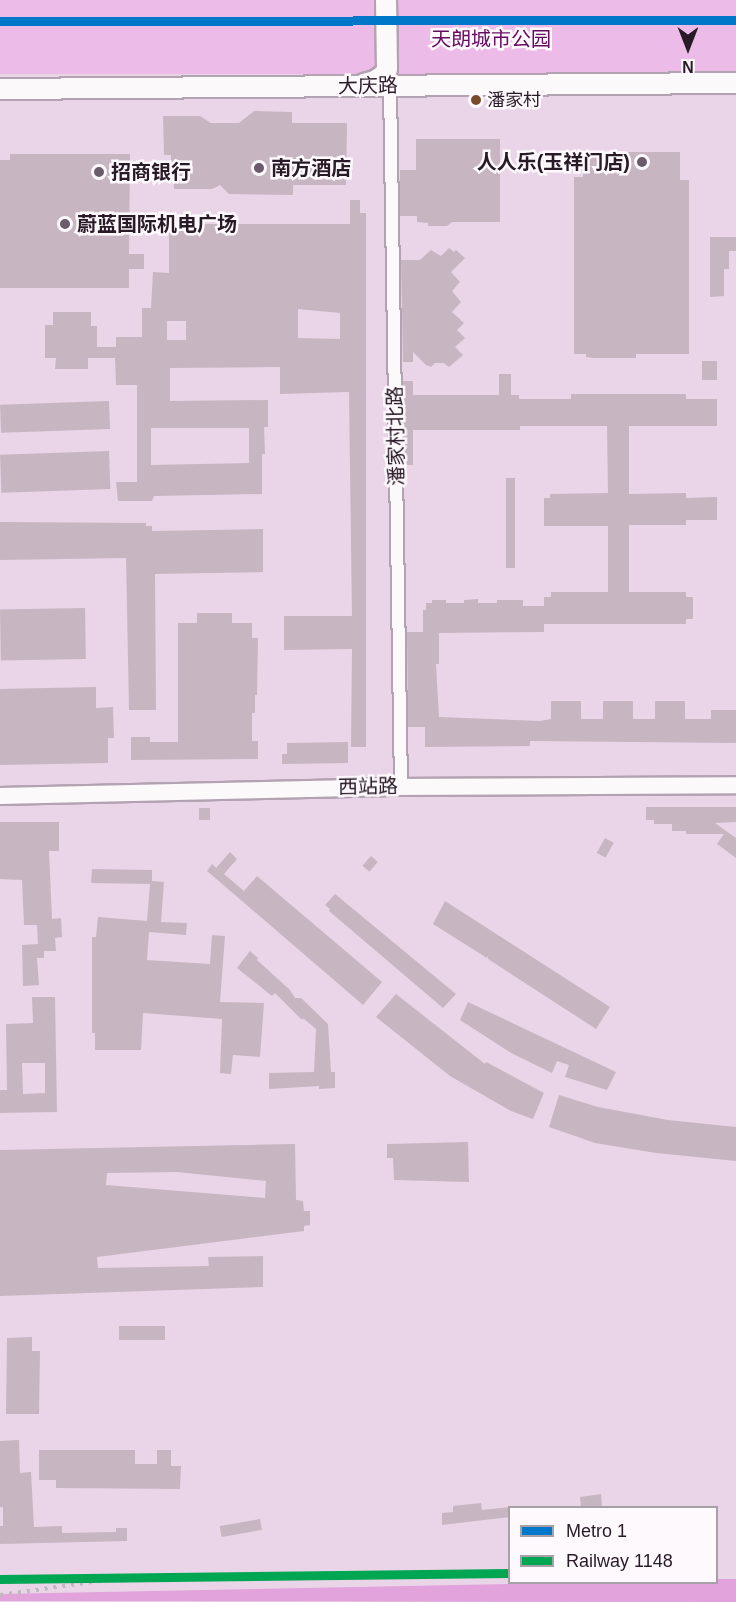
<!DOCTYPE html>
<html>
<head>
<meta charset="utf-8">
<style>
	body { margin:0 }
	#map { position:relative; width:736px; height:1602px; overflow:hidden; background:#ead4e7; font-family:Helvetica,"Noto Sans SC",sans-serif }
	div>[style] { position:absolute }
	.green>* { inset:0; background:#ecbbe7 }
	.forest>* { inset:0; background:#e2a2dc }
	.building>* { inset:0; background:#c8b5c2; transform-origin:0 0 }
	.roads { filter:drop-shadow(2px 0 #b3a2b1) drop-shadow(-2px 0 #b3a2b1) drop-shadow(0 2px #b3a2b1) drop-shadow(0 -2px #b3a2b1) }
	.street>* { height:12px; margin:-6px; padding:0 6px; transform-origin:6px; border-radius:6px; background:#fcf9fb }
	.secondary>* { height:16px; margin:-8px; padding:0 8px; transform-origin:8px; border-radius:8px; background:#fcf9fb }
	.primary>* { height:20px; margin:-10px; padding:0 10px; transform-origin:10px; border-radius:10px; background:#fcf9fb }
	.rail>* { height:4px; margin-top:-2px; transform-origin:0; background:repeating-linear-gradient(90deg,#beb9bd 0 3px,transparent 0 9px) }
	.rail-1>* { height:9px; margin:-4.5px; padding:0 4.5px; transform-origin:4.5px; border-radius:4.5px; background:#00a651 }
	.metro-1>* { height:9px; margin:-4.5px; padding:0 4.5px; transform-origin:4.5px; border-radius:4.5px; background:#0077c8 }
	.dots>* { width:16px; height:16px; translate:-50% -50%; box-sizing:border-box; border:3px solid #fdf9fd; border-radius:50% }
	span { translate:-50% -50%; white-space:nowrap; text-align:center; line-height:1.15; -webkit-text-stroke:5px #fdf9fd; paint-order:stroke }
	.bus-label { font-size:18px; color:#281a26 }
	.left { translate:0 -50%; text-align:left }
	.park-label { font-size:20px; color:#670b62 }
	.street-label { font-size:20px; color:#281a26 }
	.poi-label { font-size:20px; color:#281a26; font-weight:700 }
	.right { translate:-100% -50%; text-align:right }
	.legend { position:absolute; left:508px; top:1506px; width:210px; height:78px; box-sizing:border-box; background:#fdf9fd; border:2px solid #a8a0a7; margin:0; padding:8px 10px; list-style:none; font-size:18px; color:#281a26 }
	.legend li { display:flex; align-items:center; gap:12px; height:30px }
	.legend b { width:30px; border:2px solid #a8a0a7 }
	.north { position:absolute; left:658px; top:18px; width:60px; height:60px; -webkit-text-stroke:4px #fdf9fd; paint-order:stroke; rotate:180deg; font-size:16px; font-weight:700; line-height:24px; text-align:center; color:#281a26 }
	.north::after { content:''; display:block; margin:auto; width:21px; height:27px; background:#281a26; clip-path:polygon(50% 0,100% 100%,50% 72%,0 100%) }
</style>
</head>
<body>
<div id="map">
	<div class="green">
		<div style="clip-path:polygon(0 0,736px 0,736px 76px,408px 79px,398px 75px,385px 74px,0 74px)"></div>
	</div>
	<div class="forest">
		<div style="clip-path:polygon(717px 1579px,736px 1579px,736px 1602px,0 1601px,0 1594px,564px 1583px,716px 1582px)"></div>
	</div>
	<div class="building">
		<div style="clip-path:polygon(254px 111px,292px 112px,292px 123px,347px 123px,346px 185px,293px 185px,293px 195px,229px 194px,220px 185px,212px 189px,174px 189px,174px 167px,171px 167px,171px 155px,164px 155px,163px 116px,200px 116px,211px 123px,239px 123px)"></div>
		<div style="clip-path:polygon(416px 139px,500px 139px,500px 222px,452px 222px,447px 226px,428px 226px,428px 223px,417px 222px,417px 216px,400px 216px,400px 170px,416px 170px)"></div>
		<div style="clip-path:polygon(583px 152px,680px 152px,680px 180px,689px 180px,689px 354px,636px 354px,636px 358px,594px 358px,586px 357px,586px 354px,574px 354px,574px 177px,583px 177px)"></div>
		<div style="clip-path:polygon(10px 154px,130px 154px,129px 254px,144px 254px,144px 269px,129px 269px,129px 288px,0 288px,0 160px,10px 160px)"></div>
		<div style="clip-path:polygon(evenodd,350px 200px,360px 200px,360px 213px,366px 213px,366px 747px,351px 747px,352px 649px,284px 650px,284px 616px,352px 616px,349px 392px,280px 394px,280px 367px,170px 368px,170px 401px,268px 400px,268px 427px,264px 427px,265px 454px,262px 454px,262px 494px,154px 496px,152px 501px,118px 501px,116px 482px,137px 482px,137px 385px,116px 385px,115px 358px,88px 358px,88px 369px,55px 369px,56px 358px,45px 358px,45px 325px,53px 325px,53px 312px,91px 312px,91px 326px,97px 326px,97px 347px,116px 347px,116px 337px,142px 337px,142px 308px,151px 308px,153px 272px,169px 273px,169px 224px,350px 224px,350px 200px,298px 309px,340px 313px,340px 339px,298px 338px,298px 309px,350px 200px,167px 321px,186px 321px,186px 340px,167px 340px,167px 321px,350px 200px,151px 428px,249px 428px,249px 463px,151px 465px,151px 428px)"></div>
		<div style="clip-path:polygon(710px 237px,736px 237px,736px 251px,729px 251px,729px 269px,724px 269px,724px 296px,710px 297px)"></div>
		<div style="clip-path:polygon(449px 248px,454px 252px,456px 250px,465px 258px,451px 272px,460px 282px,452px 291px,461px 302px,452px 312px,464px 323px,457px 330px,465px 338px,455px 347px,463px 355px,449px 367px,444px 363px,435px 363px,431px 367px,426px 365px,413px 352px,413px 362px,403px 362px,401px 260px,420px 260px,431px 250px,441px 256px)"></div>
		<div style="left:702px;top:361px;width:15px;height:19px"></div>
		<div style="clip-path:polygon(499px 374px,511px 374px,511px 395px,519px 395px,519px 399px,571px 399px,571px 394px,686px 394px,686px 399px,717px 399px,717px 426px,629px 426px,629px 494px,686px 493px,686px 498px,717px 497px,717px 520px,686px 520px,686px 525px,629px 525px,629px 592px,686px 592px,686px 597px,693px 597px,693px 619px,686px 619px,686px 624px,544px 624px,544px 632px,439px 633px,439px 664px,436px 664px,439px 717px,540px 721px,551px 719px,551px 701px,581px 701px,581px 719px,603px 719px,603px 701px,633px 701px,633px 719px,655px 719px,655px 701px,685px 701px,685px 719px,711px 719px,711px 710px,736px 710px,736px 743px,530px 741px,530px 746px,425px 747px,425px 727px,408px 727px,407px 632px,423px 632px,423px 610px,426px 610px,426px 603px,432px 603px,432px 600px,446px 600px,446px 603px,464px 603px,464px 600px,478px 599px,478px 603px,497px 603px,497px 600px,523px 600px,523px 606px,544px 606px,544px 597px,551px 597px,551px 592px,608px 592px,608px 526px,544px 526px,544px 498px,550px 498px,550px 494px,608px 493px,607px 426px,520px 426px,520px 430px,413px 430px,413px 465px,404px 465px,403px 381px,413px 381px,413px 395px,499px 395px)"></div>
		<div style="left:109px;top:401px;width:28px;height:109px;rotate:88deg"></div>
		<div style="left:109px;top:451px;width:38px;height:109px;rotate:88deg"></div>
		<div style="left:506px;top:478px;width:9px;height:90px"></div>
		<div style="clip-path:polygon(0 522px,146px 523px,146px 526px,152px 526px,152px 531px,263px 529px,263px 572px,155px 574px,156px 710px,129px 710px,126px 558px,0 560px)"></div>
		<div style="left:85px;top:608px;width:51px;height:85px;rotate:89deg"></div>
		<div style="clip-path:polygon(197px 613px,232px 613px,232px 623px,252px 623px,252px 638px,258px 638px,257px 695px,255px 695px,255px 713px,252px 713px,252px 741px,258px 741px,258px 759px,131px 760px,131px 737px,150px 737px,150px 742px,178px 742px,178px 623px,197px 623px)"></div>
		<div style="clip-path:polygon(96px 687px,96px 708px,113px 707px,114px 738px,108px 738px,108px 763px,0 765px,0 689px)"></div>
		<div style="clip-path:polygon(348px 742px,348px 763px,282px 764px,282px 754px,287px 754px,287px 743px)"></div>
		<div style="clip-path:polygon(646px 807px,736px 807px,736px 822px,715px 823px,736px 838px,736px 858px,717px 844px,724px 834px,686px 834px,686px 831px,672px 831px,672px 824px,654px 824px,654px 820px,646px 820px)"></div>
		<div style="left:199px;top:808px;width:11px;height:12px"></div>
		<div style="clip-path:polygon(0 822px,59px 822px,59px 851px,49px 851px,52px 919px,61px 918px,62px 937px,55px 938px,56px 951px,44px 951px,44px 958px,37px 958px,39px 985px,23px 986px,22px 945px,38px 944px,37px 925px,24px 925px,22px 880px,0 879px)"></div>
		<div style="left:605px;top:838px;width:10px;height:17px;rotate:29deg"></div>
		<div style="clip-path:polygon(230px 852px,237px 859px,224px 874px,244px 891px,257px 876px,382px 982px,363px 1005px,207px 871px,212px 864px,216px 868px)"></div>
		<div style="left:371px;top:856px;width:9px;height:13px;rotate:41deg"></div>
		<div style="clip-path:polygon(92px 869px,152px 870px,152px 881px,164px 882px,161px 922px,187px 923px,186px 935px,149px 932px,147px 960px,210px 964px,212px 935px,225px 936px,220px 1002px,264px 1003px,260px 1057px,233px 1055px,231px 1074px,220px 1073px,222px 1019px,143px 1013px,141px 1050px,95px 1050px,95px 1033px,92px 1033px,92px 937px,96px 937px,98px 917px,147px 921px,150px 884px,91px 883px)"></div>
		<div style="clip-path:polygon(335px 894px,456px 994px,443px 1008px,329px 911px,330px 909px,325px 905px)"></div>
		<div style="clip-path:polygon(445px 901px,610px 1007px,596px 1029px,488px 959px,488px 956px,487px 958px,433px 924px)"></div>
		<div style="clip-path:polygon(250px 951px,258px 958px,257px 960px,290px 990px,295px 998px,301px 998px,328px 1024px,331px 1072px,335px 1072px,335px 1088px,319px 1089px,319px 1086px,269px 1089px,269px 1073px,314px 1072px,316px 1029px,304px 1019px,301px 1019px,275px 993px,272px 996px,237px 968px)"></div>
		<div style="clip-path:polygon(396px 994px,485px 1064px,486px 1062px,544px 1093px,533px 1119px,511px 1111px,450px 1076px,376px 1017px)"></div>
		<div style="clip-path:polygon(evenodd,32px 997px,55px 997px,57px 1112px,0 1113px,0 1090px,7px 1090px,6px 1024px,33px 1023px,32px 997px,22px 1063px,45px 1063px,45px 1093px,23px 1094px,22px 1063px)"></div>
		<div style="clip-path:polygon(468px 1002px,616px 1072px,607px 1090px,565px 1077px,569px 1065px,557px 1061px,552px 1073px,511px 1053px,460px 1020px)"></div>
		<div style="clip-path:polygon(559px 1095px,598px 1107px,668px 1120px,736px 1127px,736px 1161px,656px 1153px,595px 1143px,549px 1127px)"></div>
		<div style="clip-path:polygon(468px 1142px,469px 1182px,394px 1180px,393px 1158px,387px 1158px,387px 1144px)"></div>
		<div style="clip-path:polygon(evenodd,295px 1144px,296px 1200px,303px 1201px,304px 1211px,310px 1211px,310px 1225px,304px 1226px,304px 1231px,97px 1257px,98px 1268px,209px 1266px,208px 1257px,263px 1256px,263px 1287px,0 1296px,0 1150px,295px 1144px,177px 1172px,266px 1181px,265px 1198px,106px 1185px,107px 1173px,177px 1172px)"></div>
		<div style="left:119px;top:1326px;width:46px;height:14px"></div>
		<div style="clip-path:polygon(32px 1337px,32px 1351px,40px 1351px,39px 1414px,6px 1414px,7px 1338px)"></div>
		<div style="clip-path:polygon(19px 1440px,20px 1473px,31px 1472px,34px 1527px,62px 1526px,62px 1533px,116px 1532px,116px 1528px,127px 1528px,127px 1541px,0 1544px,0 1526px,3px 1526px,3px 1507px,0 1507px,0 1441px)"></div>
		<div style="clip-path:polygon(39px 1450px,135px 1450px,135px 1464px,157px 1464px,157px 1450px,171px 1450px,171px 1466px,181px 1466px,180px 1489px,56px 1488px,56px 1480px,39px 1480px)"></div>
		<div style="clip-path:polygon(601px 1494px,602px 1508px,581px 1508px,580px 1497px)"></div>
		<div style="clip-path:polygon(481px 1503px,482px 1510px,510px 1507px,510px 1517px,442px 1525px,442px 1513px,453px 1512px,453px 1506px)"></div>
		<div style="left:260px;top:1519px;width:11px;height:41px;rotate:80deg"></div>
	</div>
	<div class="roads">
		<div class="street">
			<div style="left:390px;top:86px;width:700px;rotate:89.1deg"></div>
		</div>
		<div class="secondary">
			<div style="left:0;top:796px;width:386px;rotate:-1.3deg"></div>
			<div style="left:386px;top:787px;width:350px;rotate:-0.3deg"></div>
		</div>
		<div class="primary">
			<div style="left:364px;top:84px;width:11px;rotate:-15deg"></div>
			<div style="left:375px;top:81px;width:12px;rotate:-35deg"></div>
			<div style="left:385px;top:74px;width:5px;rotate:-68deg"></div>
			<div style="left:387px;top:69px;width:69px;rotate:-90.8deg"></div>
			<div style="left:0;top:89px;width:736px;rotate:-0.47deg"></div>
		</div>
	</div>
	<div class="rail">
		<div style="left:0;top:1595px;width:136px;rotate:-8deg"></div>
	</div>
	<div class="rail-1">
		<div style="left:0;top:1579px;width:510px;rotate:-0.67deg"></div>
	</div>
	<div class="metro-1">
		<div style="left:0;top:21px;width:736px;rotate:-0.08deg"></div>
	</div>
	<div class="dots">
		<div style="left:476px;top:100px;background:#7a4b2a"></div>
		<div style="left:642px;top:162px;background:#6c5b6a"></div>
		<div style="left:259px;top:168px;background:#6c5b6a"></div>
		<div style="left:99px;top:172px;background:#6c5b6a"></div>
		<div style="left:65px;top:224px;background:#6c5b6a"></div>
	</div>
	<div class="bus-label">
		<span class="left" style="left:487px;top:100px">潘家村</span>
	</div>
	<div class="park-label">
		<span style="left:491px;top:39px">天朗城市公园</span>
	</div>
	<div class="street-label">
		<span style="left:368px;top:86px;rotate:-1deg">大庆路</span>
		<span style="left:396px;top:436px;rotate:-91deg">潘家村北路</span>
		<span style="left:368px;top:787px;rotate:-1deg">西站路</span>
	</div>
	<div class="poi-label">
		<span class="right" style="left:630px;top:162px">人人乐(玉祥门店)</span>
		<span class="left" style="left:271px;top:168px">南方酒店</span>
		<span class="left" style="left:111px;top:172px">招商银行</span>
		<span class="left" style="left:77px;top:224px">蔚蓝国际机电广场</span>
	</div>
	<ul class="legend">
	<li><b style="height:8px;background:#0077c8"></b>Metro 1</li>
	<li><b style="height:8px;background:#00a651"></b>Railway 1148</li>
	</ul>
	<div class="north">N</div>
</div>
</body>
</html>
